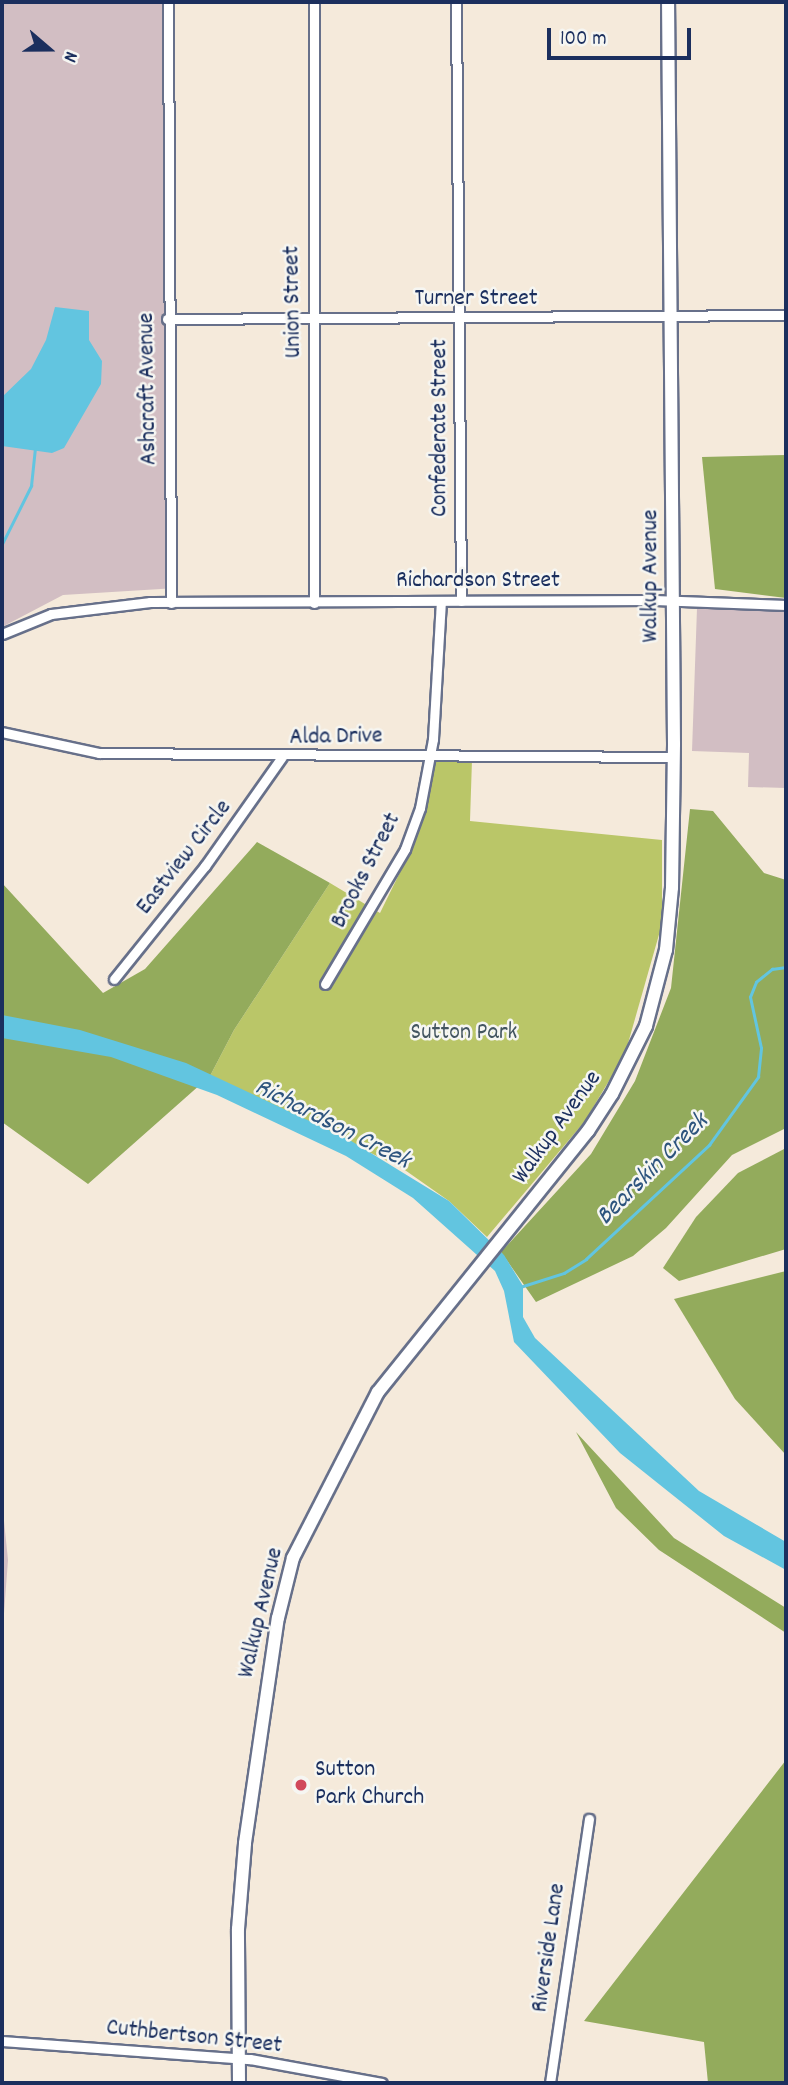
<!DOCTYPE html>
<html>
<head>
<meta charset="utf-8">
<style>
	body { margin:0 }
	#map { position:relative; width:788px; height:2085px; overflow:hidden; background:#f5eadb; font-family:Dekko,sans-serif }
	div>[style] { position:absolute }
	.industrial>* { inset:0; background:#d2bec3 }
	.green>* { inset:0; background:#bac668 }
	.forest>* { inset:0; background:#93ab5c }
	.water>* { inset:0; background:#62c5e0 }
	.stream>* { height:2.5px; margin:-1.25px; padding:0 1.25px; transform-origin:1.25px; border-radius:1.25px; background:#62c5e0 }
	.roads { filter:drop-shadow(2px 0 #67708a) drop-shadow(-2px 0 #67708a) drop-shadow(0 2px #67708a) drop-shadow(0 -2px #67708a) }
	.street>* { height:9px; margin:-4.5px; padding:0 4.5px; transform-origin:4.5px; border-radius:4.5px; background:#fff }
	.secondary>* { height:12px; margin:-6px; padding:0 6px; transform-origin:6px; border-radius:6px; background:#fff }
	.dots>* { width:19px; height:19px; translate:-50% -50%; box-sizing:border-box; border:4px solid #f6f6f2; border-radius:50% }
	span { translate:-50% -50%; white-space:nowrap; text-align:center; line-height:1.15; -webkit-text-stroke:5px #f6f6f2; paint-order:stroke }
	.street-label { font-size:24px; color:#1b2f5e }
	.park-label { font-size:24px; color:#435560 }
	.poi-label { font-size:24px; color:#1b2f5e }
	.left { translate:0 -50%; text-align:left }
	.water-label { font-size:26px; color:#2d547e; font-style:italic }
	.frame { position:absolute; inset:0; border:4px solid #1b2f5e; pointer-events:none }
	.north { position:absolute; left:14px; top:14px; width:70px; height:70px; -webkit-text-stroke:5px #f6f6f2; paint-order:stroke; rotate:110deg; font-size:19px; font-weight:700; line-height:28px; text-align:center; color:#1b2f5e }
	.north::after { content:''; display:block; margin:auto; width:24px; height:32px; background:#1b2f5e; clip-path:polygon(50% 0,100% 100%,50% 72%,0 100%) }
	.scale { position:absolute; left:547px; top:28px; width:144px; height:32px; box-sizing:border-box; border:4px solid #1b2f5e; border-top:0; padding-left:9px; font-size:21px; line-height:24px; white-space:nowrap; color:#1b2f5e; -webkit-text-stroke:5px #f6f6f2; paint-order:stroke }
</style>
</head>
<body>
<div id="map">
	<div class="industrial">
		<div style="clip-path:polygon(2px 2px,165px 2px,177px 588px,63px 595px,2px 627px)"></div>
		<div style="clip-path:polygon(697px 608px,786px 611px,786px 788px,748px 787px,749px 753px,692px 751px)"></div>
		<div style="clip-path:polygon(2px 1501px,8px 1560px,2px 1640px)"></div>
	</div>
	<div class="green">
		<div style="clip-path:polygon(472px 760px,470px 821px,662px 840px,662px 924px,625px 1054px,585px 1121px,487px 1237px,449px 1201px,402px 1168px,210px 1076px,234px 1030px,330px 883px,380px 913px,408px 856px,436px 761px)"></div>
	</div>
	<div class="forest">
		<div style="clip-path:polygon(786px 455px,786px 598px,715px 589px,702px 457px)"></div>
		<div style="clip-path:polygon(690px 809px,713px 811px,764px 873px,786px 880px,786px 1128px,732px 1155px,666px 1228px,633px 1256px,536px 1302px,501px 1252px,591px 1154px,635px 1081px,671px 988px)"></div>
		<div style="clip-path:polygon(257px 842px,330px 883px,234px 1030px,210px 1076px,88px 1184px,2px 1122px,2px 883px,103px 993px,145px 969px)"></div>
		<div style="clip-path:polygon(786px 1148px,786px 1249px,679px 1281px,663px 1268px,696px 1217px,738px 1173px)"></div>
		<div style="clip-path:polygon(786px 1271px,786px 1455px,735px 1399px,674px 1299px)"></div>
		<div style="clip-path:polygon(576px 1432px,674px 1538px,786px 1608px,786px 1633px,659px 1550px,616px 1508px)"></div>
		<div style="clip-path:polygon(786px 1760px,786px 2083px,708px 2083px,704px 2042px,584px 2021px)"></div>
	</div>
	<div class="water">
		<div style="clip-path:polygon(55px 307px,89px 311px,89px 340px,102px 361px,101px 384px,64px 448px,52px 453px,2px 446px,2px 397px,31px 369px,46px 340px)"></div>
		<div style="clip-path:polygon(2px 1015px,80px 1030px,186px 1063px,348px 1139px,449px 1201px,504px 1255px,523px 1286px,523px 1317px,535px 1338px,699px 1491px,786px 1542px,786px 1570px,724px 1536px,620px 1453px,514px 1342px,504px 1291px,495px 1271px,413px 1198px,346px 1156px,217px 1095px,111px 1057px,2px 1038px)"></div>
	</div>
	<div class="stream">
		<div style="left:2px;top:544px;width:65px;rotate:-63.4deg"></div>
		<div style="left:31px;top:486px;width:36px;rotate:-84deg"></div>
		<div style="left:520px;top:1287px;width:46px;rotate:-17.7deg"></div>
		<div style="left:564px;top:1273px;width:26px;rotate:-32deg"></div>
		<div style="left:586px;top:1259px;width:168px;rotate:-42.8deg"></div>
		<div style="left:709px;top:1145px;width:84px;rotate:-54.2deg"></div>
		<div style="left:758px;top:1077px;width:29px;rotate:-84deg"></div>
		<div style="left:761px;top:1048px;width:52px;rotate:-102.2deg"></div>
		<div style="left:750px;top:997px;width:16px;rotate:-68deg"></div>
		<div style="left:756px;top:982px;width:21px;rotate:-39deg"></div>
		<div style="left:772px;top:969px;width:14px;rotate:-8deg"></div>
	</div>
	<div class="roads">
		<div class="street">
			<div style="left:168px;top:2px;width:601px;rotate:89.71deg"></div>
			<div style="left:314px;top:2px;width:601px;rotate:90deg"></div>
			<div style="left:456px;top:2px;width:599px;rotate:89.52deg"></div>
			<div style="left:167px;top:319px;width:619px;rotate:-0.37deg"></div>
			<div style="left:2px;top:634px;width:53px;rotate:-22.2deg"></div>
			<div style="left:51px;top:614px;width:100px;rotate:-6.9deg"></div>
			<div style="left:150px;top:602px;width:503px;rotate:-0.23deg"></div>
			<div style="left:653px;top:600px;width:133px;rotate:2.2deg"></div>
			<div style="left:2px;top:732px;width:99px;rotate:12.2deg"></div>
			<div style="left:99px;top:753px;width:575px;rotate:0.4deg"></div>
			<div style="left:114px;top:979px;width:145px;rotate:-51.2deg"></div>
			<div style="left:205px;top:866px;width:133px;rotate:-54.8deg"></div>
			<div style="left:325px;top:984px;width:157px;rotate:-59.3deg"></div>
			<div style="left:405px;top:849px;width:44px;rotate:-69.9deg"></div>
			<div style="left:420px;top:808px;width:70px;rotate:-79.3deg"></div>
			<div style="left:433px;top:739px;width:138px;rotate:-86.7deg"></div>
			<div style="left:2px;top:2041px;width:249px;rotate:4.2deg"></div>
			<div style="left:250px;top:2059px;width:134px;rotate:10.3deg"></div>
			<div style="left:550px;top:2083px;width:267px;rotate:-81.6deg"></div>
		</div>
		<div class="secondary">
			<div style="left:239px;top:2083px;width:154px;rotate:-90.4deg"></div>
			<div style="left:238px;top:1929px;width:86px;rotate:-85.3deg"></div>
			<div style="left:245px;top:1843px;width:227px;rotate:-81.7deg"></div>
			<div style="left:278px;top:1618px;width:62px;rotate:-76deg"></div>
			<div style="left:293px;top:1558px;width:186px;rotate:-62.9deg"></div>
			<div style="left:378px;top:1392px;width:335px;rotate:-51.2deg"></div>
			<div style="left:588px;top:1131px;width:44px;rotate:-57deg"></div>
			<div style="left:612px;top:1094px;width:76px;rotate:-63.4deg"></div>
			<div style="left:646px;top:1026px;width:79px;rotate:-75.3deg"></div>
			<div style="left:666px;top:950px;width:62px;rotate:-84.5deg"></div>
			<div style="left:672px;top:888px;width:144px;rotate:-89.2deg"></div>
			<div style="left:674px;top:744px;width:742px;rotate:-90.46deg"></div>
		</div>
	</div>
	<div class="dots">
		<div style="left:301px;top:1785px;background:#d1495b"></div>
	</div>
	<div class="street-label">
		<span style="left:476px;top:300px">Turner Street</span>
		<span style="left:294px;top:302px;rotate:-91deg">Union Street</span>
		<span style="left:149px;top:389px;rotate:-91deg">Ashcraft Avenue</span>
		<span style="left:441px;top:428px;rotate:-90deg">Confederate Street</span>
		<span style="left:652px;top:576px;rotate:-90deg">Walkup Avenue</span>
		<span style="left:478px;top:582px">Richardson Street</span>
		<span style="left:336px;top:738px;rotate:-1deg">Alda Drive</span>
		<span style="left:185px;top:858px;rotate:-52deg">Eastview Circle</span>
		<span style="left:367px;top:871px;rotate:-63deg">Brooks Street</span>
		<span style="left:558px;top:1128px;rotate:-54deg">Walkup Avenue</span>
		<span style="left:262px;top:1613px;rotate:-77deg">Walkup Avenue</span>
		<span style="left:550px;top:1948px;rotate:-82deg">Riverside Lane</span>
		<span style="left:194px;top:2038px;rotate:6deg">Cuthbertson Street</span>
	</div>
	<div class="park-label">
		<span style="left:464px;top:1034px">Sutton Park</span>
	</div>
	<div class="poi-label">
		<span class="left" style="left:315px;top:1785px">Sutton<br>Park Church</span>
	</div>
	<div class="water-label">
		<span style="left:332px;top:1125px;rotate:27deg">Richardson Creek</span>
		<span style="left:653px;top:1170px;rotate:-45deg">Bearskin Creek</span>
	</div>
	<div class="frame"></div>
	<div class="north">N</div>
	<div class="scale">100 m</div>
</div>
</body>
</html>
